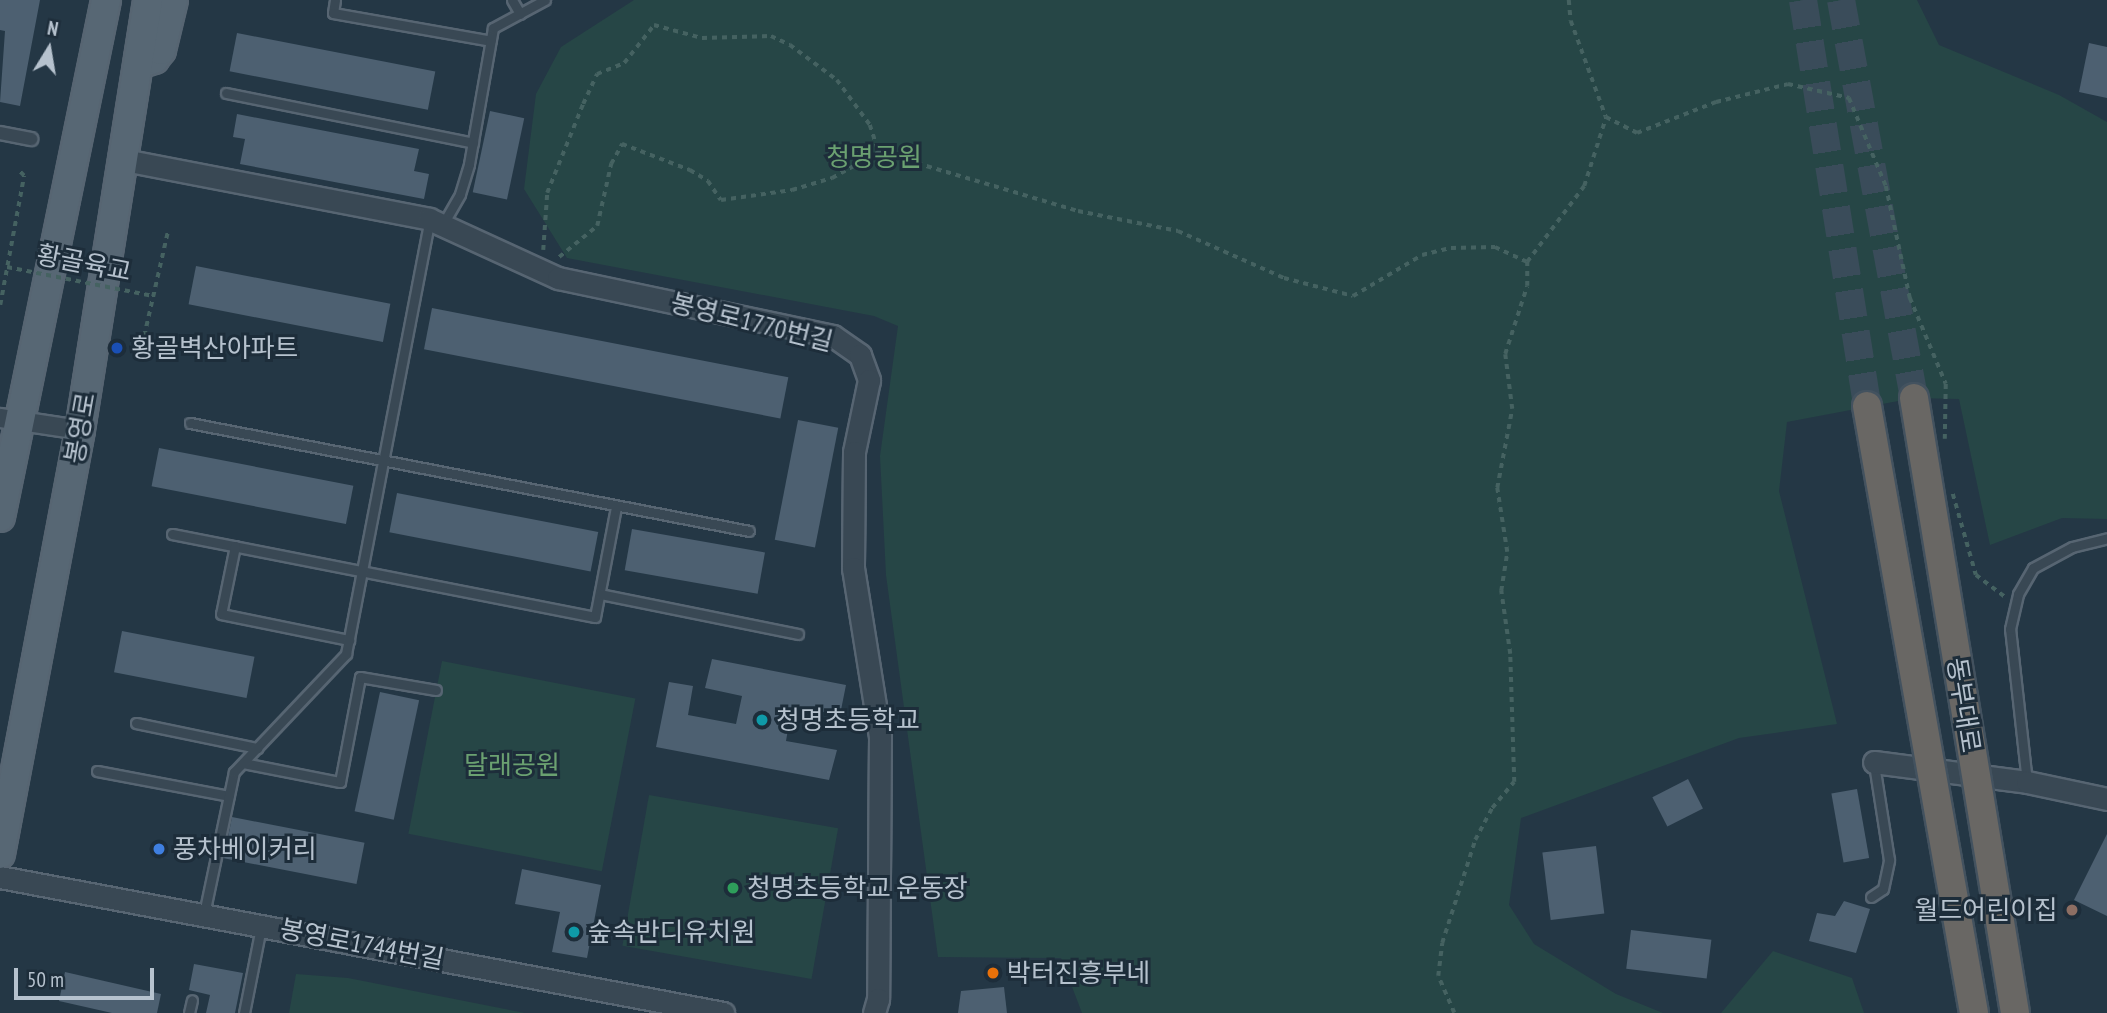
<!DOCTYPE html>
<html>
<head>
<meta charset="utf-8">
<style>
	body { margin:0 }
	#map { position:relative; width:2107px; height:1013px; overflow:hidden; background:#243745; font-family:"PT Sans Narrow","Noto Sans KR",sans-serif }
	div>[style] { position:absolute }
	.green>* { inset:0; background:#264646; transform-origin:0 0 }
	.building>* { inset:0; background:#4d6071; transform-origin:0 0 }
	.trunk-tunnel>* { height:28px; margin-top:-14px; transform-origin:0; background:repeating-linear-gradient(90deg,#3a4c5a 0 28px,transparent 0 42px) }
	.path>* { height:3.5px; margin-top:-1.75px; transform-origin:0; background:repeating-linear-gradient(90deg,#456261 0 5px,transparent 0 10px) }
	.roads { filter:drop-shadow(2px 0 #576572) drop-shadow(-2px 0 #576572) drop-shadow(0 2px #576572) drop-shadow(0 -2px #576572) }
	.service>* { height:9px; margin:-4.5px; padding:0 4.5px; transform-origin:4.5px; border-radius:4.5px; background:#394854 }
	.pedestrian>* { height:12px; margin:-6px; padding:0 6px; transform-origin:6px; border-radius:6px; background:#394854 }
	.minor>* { height:18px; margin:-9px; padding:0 9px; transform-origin:9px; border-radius:9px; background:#394854 }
	.tertiary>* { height:21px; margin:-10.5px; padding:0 10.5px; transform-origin:10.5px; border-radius:10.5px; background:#394854 }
	.primary>* { height:28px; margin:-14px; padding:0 14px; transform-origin:14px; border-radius:14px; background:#576774 }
	.path-bridge>* { height:3.5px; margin-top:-1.75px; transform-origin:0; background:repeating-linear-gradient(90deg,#456261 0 5px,transparent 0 10px) }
	.bridges { filter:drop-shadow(2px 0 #43525f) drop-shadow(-2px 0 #43525f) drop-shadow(0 2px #43525f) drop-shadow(0 -2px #43525f) }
	.trunk-bridge>* { height:28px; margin:-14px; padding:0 14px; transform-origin:14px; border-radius:14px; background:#696764 }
	.dots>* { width:19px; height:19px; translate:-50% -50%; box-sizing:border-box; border:4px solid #1d2d3a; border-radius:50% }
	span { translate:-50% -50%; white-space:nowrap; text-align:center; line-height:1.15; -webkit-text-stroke:6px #1d2d3a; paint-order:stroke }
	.park-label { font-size:26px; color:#6ba171 }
	.street-label { font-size:26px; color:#b6c2ce }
	.poi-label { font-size:26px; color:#b6c2ce }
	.left { translate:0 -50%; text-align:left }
	.right { translate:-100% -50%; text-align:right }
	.north { position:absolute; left:14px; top:14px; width:70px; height:70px; -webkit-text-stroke:5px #1d2d3a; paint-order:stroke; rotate:11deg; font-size:19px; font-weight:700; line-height:28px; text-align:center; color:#b6c2ce }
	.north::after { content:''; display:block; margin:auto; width:24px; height:32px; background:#b6c2ce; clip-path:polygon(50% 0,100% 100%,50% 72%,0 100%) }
	.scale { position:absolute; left:14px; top:968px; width:140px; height:32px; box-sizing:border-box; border:4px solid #b6c2ce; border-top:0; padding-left:9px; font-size:21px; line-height:24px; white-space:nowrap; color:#b6c2ce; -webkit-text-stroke:5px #1d2d3a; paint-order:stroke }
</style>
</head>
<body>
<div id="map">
	<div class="green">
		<div style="clip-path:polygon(634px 0,1917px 0,1939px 45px,2059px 95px,2107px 122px,2107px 519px,2062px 518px,1990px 545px,1959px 399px,1914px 398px,1787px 422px,1779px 491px,1837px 724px,1739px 738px,1521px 818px,1509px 905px,1534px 944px,1616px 994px,1663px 1013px,1082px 1013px,1061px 958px,938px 957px,886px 575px,880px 456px,898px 326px,874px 316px,567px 258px,524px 189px,536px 94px,561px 47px)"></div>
		<div style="left:442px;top:661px;width:197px;height:176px;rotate:11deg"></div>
		<div style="left:649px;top:795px;width:192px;height:153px;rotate:10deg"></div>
		<div style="clip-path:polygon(1773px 951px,1852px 978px,1864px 1013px,1721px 1013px)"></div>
		<div style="clip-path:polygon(296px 974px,348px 978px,525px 1013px,289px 1013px)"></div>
	</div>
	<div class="building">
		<div style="clip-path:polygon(0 0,40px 0,20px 106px,0 102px,5px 31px,0 30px)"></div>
		<div style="left:237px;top:33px;width:202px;height:39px;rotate:11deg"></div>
		<div style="clip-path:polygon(2089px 43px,2107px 47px,2107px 98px,2079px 92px)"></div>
		<div style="left:490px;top:111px;width:35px;height:83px;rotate:12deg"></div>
		<div style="clip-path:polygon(237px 114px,419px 149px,414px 171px,429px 174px,424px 199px,240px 164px,245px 139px,233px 137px)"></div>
		<div style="left:196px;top:266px;width:198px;height:39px;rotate:11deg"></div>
		<div style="left:432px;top:308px;width:363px;height:42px;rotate:11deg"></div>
		<div style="left:798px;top:420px;width:41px;height:122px;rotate:11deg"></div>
		<div style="left:159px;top:448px;width:198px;height:39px;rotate:11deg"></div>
		<div style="left:397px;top:493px;width:205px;height:40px;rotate:11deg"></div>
		<div style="left:632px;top:529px;width:135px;height:42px;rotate:10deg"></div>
		<div style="left:122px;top:631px;width:135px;height:42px;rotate:11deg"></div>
		<div style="clip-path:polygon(712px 659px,846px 685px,840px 715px,792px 706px,786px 741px,837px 750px,829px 780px,656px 747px,669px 682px,693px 686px,688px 715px,736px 724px,742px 696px,705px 688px)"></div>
		<div style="left:380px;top:692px;width:40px;height:122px;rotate:12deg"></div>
		<div style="left:1688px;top:779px;width:33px;height:40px;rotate:63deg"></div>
		<div style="left:1857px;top:789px;width:70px;height:26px;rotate:80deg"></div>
		<div style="left:232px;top:817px;width:135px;height:42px;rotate:11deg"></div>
		<div style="clip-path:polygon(2107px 834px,2107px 916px,2074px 900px)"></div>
		<div style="left:1596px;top:846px;width:68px;height:54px;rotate:83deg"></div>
		<div style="clip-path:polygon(522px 869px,601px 885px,587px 958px,552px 952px,560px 912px,515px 904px)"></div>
		<div style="clip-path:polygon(1844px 901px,1870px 909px,1856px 953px,1809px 941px,1817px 913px,1835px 916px)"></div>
		<div style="left:1631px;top:930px;width:81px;height:39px;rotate:7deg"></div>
		<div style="clip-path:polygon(194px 964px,243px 973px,235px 1013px,206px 1013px,210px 995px,189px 990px)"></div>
		<div style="clip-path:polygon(65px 972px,161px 994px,157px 1013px,112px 1013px,59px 1001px)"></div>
		<div style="clip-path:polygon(1004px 987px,1007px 1013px,958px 1013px,961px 991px)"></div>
	</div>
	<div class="trunk-tunnel">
		<div style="left:1803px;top:0;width:411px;rotate:81deg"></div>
		<div style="left:1841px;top:0;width:405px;rotate:79.6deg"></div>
	</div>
	<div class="path">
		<div style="left:1569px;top:0;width:21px;rotate:85deg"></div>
		<div style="left:1571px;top:21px;width:102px;rotate:70deg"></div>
		<div style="left:543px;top:250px;width:57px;rotate:-86deg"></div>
		<div style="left:547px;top:193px;width:96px;rotate:-68deg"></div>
		<div style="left:583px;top:104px;width:33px;rotate:-65deg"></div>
		<div style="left:597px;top:74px;width:29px;rotate:-22deg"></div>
		<div style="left:624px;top:63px;width:48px;rotate:-51.7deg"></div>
		<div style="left:654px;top:25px;width:50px;rotate:15.2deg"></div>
		<div style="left:702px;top:38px;width:69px;rotate:-1.7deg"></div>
		<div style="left:771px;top:36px;width:21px;rotate:25deg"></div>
		<div style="left:790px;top:45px;width:59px;rotate:36.7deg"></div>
		<div style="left:837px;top:80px;width:56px;rotate:53.7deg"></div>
		<div style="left:870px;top:125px;width:28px;rotate:72deg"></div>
		<div style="left:559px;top:257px;width:49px;rotate:-39.2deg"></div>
		<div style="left:597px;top:226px;width:64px;rotate:-77.3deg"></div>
		<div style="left:611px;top:164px;width:23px;rotate:-61deg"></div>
		<div style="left:622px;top:144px;width:73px;rotate:20.9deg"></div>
		<div style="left:690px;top:170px;width:21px;rotate:31deg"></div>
		<div style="left:708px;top:181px;width:23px;rotate:56deg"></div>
		<div style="left:721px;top:200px;width:72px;rotate:-8deg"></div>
		<div style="left:792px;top:190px;width:42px;rotate:-16.7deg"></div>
		<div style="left:832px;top:178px;width:54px;rotate:-29deg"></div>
		<div style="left:879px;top:152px;width:208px;rotate:16.5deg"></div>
		<div style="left:1078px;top:211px;width:102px;rotate:11.3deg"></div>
		<div style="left:1178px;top:231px;width:116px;rotate:23.9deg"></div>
		<div style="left:1284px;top:278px;width:71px;rotate:14.6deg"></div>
		<div style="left:1353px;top:296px;width:80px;rotate:-30.7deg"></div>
		<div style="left:1422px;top:255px;width:30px;rotate:-14deg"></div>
		<div style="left:1451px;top:248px;width:44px;rotate:-1.3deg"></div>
		<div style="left:1495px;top:247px;width:35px;rotate:25deg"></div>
		<div style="left:1527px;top:262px;width:95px;rotate:-53.1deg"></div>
		<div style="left:1584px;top:186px;width:72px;rotate:-72.3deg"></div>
		<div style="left:1606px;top:117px;width:35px;rotate:27deg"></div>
		<div style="left:1637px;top:133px;width:85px;rotate:-21.4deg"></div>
		<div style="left:1716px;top:102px;width:74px;rotate:-14deg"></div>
		<div style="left:1788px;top:84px;width:63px;rotate:12.9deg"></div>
		<div style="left:1849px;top:98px;width:95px;rotate:67.2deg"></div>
		<div style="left:1886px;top:186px;width:115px;rotate:77.9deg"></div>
		<div style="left:1910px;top:298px;width:93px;rotate:67.3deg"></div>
		<div style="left:1946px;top:384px;width:55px;rotate:91deg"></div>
		<div style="left:0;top:305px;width:131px;rotate:-79.5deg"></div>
		<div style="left:24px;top:176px;width:6px;rotate:-135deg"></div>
		<div style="left:150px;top:338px;width:6px;rotate:-162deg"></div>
		<div style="left:144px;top:336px;width:109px;rotate:-77.2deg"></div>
		<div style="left:1953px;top:494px;width:84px;rotate:74.1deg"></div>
		<div style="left:1976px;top:575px;width:36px;rotate:37deg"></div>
		<div style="left:1454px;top:1013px;width:40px;rotate:-113.4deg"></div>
		<div style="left:1438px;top:976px;width:33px;rotate:-83deg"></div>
		<div style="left:1442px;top:943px;width:108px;rotate:-72.2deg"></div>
		<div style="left:1475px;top:840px;width:36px;rotate:-62deg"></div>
		<div style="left:1492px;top:808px;width:34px;rotate:-50deg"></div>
		<div style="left:1514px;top:782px;width:128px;rotate:-91.8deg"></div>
		<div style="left:1510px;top:654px;width:64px;rotate:-98.1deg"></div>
		<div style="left:1501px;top:591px;width:39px;rotate:-81deg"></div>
		<div style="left:1507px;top:552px;width:65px;rotate:-98.9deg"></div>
		<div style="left:1497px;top:488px;width:80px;rotate:-79.2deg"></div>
		<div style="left:1512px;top:409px;width:55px;rotate:-97.3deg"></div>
		<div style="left:1505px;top:354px;width:71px;rotate:-72.1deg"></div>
		<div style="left:1527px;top:286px;width:24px;rotate:-90deg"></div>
	</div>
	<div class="roads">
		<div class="service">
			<div style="left:335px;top:0;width:13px;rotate:99deg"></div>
			<div style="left:333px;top:13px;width:160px;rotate:10deg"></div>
			<div style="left:512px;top:0;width:16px;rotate:60deg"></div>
			<div style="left:226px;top:93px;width:252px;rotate:11.4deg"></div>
			<div style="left:443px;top:224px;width:34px;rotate:-60deg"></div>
			<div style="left:460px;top:194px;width:31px;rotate:-73deg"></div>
			<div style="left:469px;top:164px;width:138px;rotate:-80deg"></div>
			<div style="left:493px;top:28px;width:59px;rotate:-28.3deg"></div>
			<div style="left:190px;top:423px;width:569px;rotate:10.93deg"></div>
			<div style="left:172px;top:534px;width:431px;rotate:11.1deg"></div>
			<div style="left:595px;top:617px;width:112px;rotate:-79.2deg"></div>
			<div style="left:235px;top:546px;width:69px;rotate:101.6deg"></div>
			<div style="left:221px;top:614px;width:131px;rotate:11.5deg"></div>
			<div style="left:600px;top:594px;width:202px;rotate:11.4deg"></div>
			<div style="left:136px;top:723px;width:124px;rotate:11.7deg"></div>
			<div style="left:243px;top:763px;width:99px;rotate:11.1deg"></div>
			<div style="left:340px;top:782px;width:107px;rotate:-79.2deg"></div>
			<div style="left:360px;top:677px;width:77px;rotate:9.7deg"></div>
			<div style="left:97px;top:771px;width:134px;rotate:10.7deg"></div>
			<div style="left:2027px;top:782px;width:154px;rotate:-96.3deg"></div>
			<div style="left:2010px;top:629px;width:36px;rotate:-77deg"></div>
			<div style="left:2018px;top:594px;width:30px;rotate:-60deg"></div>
			<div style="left:2033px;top:568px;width:44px;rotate:-28.3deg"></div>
			<div style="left:2072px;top:547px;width:36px;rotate:-14deg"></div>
			<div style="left:1871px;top:897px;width:14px;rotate:-34deg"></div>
			<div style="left:1883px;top:889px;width:30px;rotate:-78deg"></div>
			<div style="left:1889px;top:860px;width:97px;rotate:-98.9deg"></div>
			<div style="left:204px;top:914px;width:145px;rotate:-78.1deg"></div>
			<div style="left:234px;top:772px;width:163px;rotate:-46.5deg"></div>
			<div style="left:346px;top:654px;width:441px;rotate:-79.1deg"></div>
			<div style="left:189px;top:1013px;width:13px;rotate:-77deg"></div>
			<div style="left:244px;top:1013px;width:88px;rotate:-78.8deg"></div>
		</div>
		<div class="pedestrian">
			<div style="left:0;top:133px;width:32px;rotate:11deg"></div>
		</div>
		<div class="minor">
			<div style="left:0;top:418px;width:81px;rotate:8.5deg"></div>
		</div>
		<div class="tertiary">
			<div style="left:124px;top:160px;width:311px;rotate:10.9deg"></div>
			<div style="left:429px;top:219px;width:142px;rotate:24.6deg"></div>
			<div style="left:558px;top:278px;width:281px;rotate:11.9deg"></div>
			<div style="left:833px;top:336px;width:33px;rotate:35deg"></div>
			<div style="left:860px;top:355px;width:27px;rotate:70deg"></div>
			<div style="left:869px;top:380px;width:74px;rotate:101.8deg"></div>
			<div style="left:854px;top:452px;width:116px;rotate:90.5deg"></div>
			<div style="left:853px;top:568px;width:170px;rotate:80.9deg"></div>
			<div style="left:880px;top:736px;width:263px;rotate:90.4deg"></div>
			<div style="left:878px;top:999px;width:15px;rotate:106deg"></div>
			<div style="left:1874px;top:762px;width:154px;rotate:7.4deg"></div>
			<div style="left:2027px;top:782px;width:82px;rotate:12deg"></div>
			<div style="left:0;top:877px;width:736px;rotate:10.65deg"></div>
		</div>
		<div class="primary">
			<div style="left:139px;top:64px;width:16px;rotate:-18deg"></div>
			<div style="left:154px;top:59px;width:11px;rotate:-52deg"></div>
			<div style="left:161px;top:50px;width:51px;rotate:-76.5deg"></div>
			<div style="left:0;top:517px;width:528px;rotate:-78.41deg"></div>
			<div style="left:0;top:854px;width:431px;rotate:-79.3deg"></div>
			<div style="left:80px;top:430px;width:435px;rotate:-81deg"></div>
		</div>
	</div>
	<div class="path-bridge">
		<div style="left:7px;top:267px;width:149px;rotate:11.2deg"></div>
	</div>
	<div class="bridges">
		<div class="trunk-bridge">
			<div style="left:1914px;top:398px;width:623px;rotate:80.67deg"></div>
			<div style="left:1867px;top:406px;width:616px;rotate:80deg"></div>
		</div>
	</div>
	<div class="dots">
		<div style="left:117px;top:348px;background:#1a4fb4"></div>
		<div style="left:762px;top:720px;background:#0f9aa8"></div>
		<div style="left:159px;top:849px;background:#3f7fe0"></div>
		<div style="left:733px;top:888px;background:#2e9e5b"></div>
		<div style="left:2072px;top:910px;background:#8d6e63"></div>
		<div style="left:574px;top:932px;background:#0f9aa8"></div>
		<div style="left:993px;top:973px;background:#e8710a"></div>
	</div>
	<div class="park-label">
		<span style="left:874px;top:157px">청명공원</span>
		<span style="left:512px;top:765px">달래공원</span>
	</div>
	<div class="street-label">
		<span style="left:84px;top:263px;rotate:11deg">황골육교</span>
		<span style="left:752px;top:322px;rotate:14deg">봉영로1770번길</span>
		<span style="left:80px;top:428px;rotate:-80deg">봉영로</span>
		<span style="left:1964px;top:705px;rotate:81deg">동부대로</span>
		<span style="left:362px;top:944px;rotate:11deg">봉영로1744번길</span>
	</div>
	<div class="poi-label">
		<span class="left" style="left:131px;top:348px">황골벽산아파트</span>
		<span class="left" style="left:776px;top:720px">청명초등학교</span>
		<span class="left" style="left:173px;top:849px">풍차베이커리</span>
		<span class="left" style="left:747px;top:888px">청명초등학교 운동장</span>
		<span class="right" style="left:2058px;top:910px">월드어린이집</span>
		<span class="left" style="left:588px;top:932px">숲속반디유치원</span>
		<span class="left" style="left:1007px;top:973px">박터진흥부네</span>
	</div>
	<div class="north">N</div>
	<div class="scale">50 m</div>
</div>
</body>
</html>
